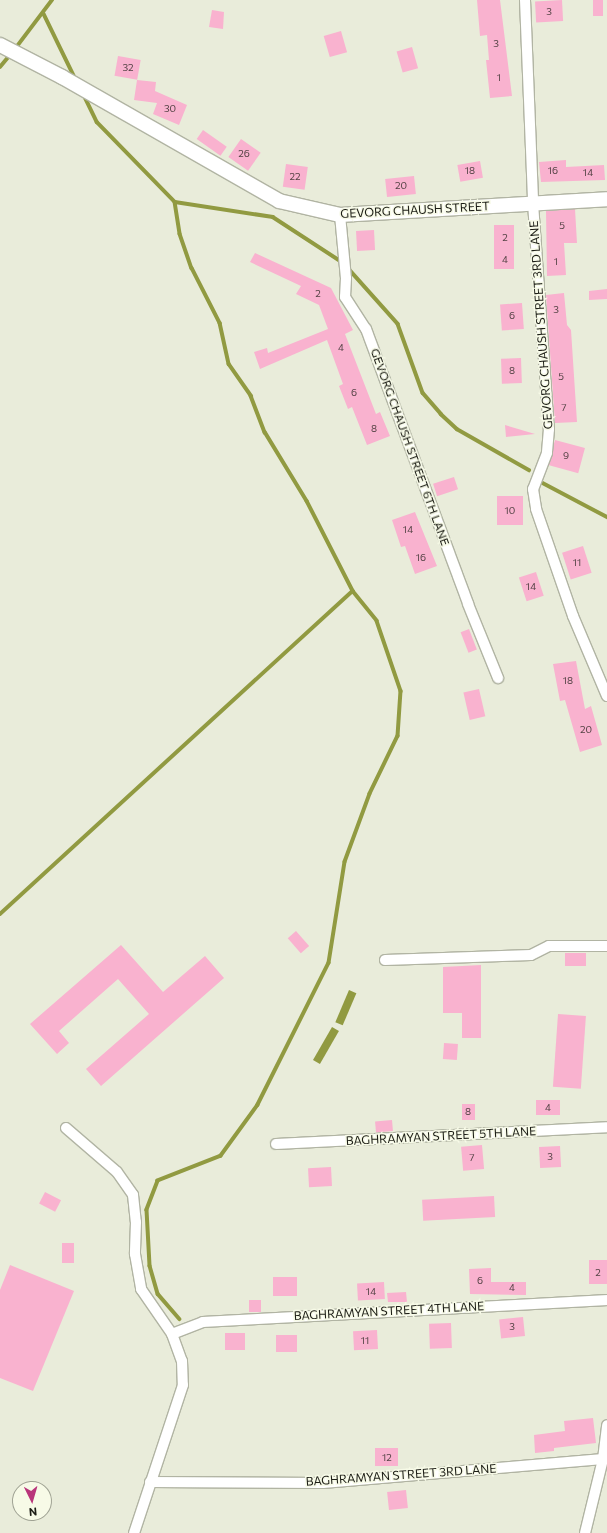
<!DOCTYPE html>
<html>
<head>
<meta charset="utf-8">
<style>
	body { margin:0 }
	#map { position:relative; width:607px; height:1533px; overflow:hidden; background:#e9ecda; font-family:Commissioner,sans-serif }
	div>[style] { position:absolute }
	.water>* { inset:0; background:#919a41; transform-origin:0 0 }
	.stream>* { height:3.5px; margin:-1.75px; padding:0 1.75px; transform-origin:1.75px; border-radius:1.75px; background:#919a41 }
	.building>* { inset:0; background:#f9b2cf; transform-origin:0 0 }
	.roads { filter:drop-shadow(1px 0 #b1b4a3) drop-shadow(-1px 0 #b1b4a3) drop-shadow(0 1px #b1b4a3) drop-shadow(0 -1px #b1b4a3) }
	.minor>* { height:10px; margin:-5px; padding:0 5px; transform-origin:5px; border-radius:5px; background:#fff }
	.secondary>* { height:14px; margin:-7px; padding:0 7px; transform-origin:7px; border-radius:7px; background:#fff }
	span { translate:-50% -50%; white-space:nowrap; text-align:center; line-height:1.15; -webkit-text-stroke:3px #f7fae7; paint-order:stroke }
	.number-label { font-size:10px; color:#534244 }
	.number-label span { -webkit-text-stroke-width:0 }
	.street-label { font-size:12px; color:#1c1d16 }
	.north { position:absolute; left:12px; top:1481px; width:40px; height:40px; box-sizing:border-box; background:#f7fae7; border:1px solid #9fa293; border-radius:50%; rotate:175deg; font-size:11px; font-weight:700; line-height:16px; text-align:center; color:#1c1d16 }
	.north::after { content:''; display:block; margin:auto; width:14px; height:18px; background:#b9357b; clip-path:polygon(50% 0,100% 100%,50% 72%,0 100%) }
</style>
</head>
<body>
<div id="map">
	<div class="water">
		<div style="left:349px;top:990px;width:8px;height:35px;rotate:23deg"></div>
		<div style="left:332px;top:1027px;width:8px;height:38px;rotate:30deg"></div>
	</div>
	<div class="stream">
		<div style="left:44px;top:14px;width:73px;rotate:64.1deg"></div>
		<div style="left:15px;top:49px;width:61px;rotate:-52.9deg"></div>
		<div style="left:0;top:67px;width:17px;rotate:-50deg"></div>
		<div style="left:84px;top:95px;width:30px;rotate:64deg"></div>
		<div style="left:97px;top:122px;width:112px;rotate:45.7deg"></div>
		<div style="left:175px;top:202px;width:99px;rotate:8.7deg"></div>
		<div style="left:273px;top:217px;width:82px;rotate:33.1deg"></div>
		<div style="left:175px;top:202px;width:32px;rotate:81deg"></div>
		<div style="left:180px;top:234px;width:36px;rotate:71deg"></div>
		<div style="left:192px;top:268px;width:62px;rotate:63deg"></div>
		<div style="left:220px;top:323px;width:42px;rotate:77.6deg"></div>
		<div style="left:229px;top:364px;width:39px;rotate:55deg"></div>
		<div style="left:251px;top:396px;width:39px;rotate:69deg"></div>
		<div style="left:265px;top:432px;width:81px;rotate:58.7deg"></div>
		<div style="left:307px;top:501px;width:101px;rotate:62.9deg"></div>
		<div style="left:353px;top:591px;width:38px;rotate:51deg"></div>
		<div style="left:377px;top:621px;width:74px;rotate:71.1deg"></div>
		<div style="left:401px;top:691px;width:45px;rotate:93.8deg"></div>
		<div style="left:398px;top:736px;width:64px;rotate:115.8deg"></div>
		<div style="left:370px;top:794px;width:72px;rotate:110.2deg"></div>
		<div style="left:345px;top:862px;width:102px;rotate:99deg"></div>
		<div style="left:329px;top:963px;width:159px;rotate:116.6deg"></div>
		<div style="left:258px;top:1105px;width:63px;rotate:126deg"></div>
		<div style="left:221px;top:1156px;width:68px;rotate:158.4deg"></div>
		<div style="left:158px;top:1181px;width:31px;rotate:111deg"></div>
		<div style="left:147px;top:1210px;width:56px;rotate:86.9deg"></div>
		<div style="left:150px;top:1266px;width:29px;rotate:74deg"></div>
		<div style="left:158px;top:1294px;width:33px;rotate:49deg"></div>
		<div style="left:348px;top:268px;width:75px;rotate:48.2deg"></div>
		<div style="left:398px;top:324px;width:73px;rotate:70.1deg"></div>
		<div style="left:423px;top:393px;width:28px;rotate:49deg"></div>
		<div style="left:441px;top:414px;width:22px;rotate:43deg"></div>
		<div style="left:457px;top:429px;width:83px;rotate:29.7deg"></div>
		<div style="left:541px;top:482px;width:75px;rotate:27.9deg"></div>
		<div style="left:0;top:914px;width:478px;rotate:-42.5deg"></div>
	</div>
	<div class="building">
		<div style="clip-path:polygon(477px 0,500px 0,512px 96px,490px 98px,486px 60px,489px 60px,487px 35px,480px 36px)"></div>
		<div style="left:562px;top:0;width:21px;height:27px;rotate:87deg"></div>
		<div style="left:593px;top:0;width:10px;height:16px"></div>
		<div style="clip-path:polygon(212px 10px,224px 12px,223px 29px,209px 27px)"></div>
		<div style="left:341px;top:31px;width:22px;height:18px;rotate:74deg"></div>
		<div style="left:412px;top:47px;width:22px;height:16px;rotate:74deg"></div>
		<div style="left:118px;top:56px;width:23px;height:20px;rotate:10deg"></div>
		<div style="clip-path:polygon(137px 80px,156px 82px,155px 91px,187px 105px,179px 125px,153px 114px,157px 103px,134px 100px)"></div>
		<div style="left:203px;top:130px;width:29px;height:11px;rotate:35deg"></div>
		<div style="left:241px;top:139px;width:24px;height:22px;rotate:35deg"></div>
		<div style="clip-path:polygon(566px 160px,566px 167px,604px 165px,605px 180px,541px 182px,539px 162px)"></div>
		<div style="left:480px;top:161px;width:17px;height:23px;rotate:80deg"></div>
		<div style="left:286px;top:164px;width:22px;height:23px;rotate:8deg"></div>
		<div style="left:414px;top:176px;width:18px;height:29px;rotate:84deg"></div>
		<div style="clip-path:polygon(575px 209px,577px 243px,564px 243px,566px 275px,547px 276px,546px 211px)"></div>
		<div style="left:494px;top:225px;width:20px;height:44px"></div>
		<div style="left:374px;top:230px;width:20px;height:18px;rotate:87deg"></div>
		<div style="clip-path:polygon(255px 253px,331px 288px,353px 330px,345px 334px,376px 414px,380px 412px,390px 436px,367px 445px,352px 407px,348px 409px,339px 386px,343px 384px,327px 340px,260px 369px,254px 352px,267px 348px,268px 353px,328px 329px,319px 305px,296px 294px,301px 286px,250px 262px)"></div>
		<div style="clip-path:polygon(607px 289px,607px 299px,589px 300px,589px 291px)"></div>
		<div style="clip-path:polygon(564px 293px,567px 325px,571px 330px,577px 422px,555px 423px,546px 295px)"></div>
		<div style="left:522px;top:303px;width:26px;height:22px;rotate:86deg"></div>
		<div style="left:521px;top:358px;width:25px;height:20px;rotate:88deg"></div>
		<div style="clip-path:polygon(505px 425px,535px 434px,506px 437px)"></div>
		<div style="left:555px;top:440px;width:31px;height:26px;rotate:15deg"></div>
		<div style="left:454px;top:477px;width:13px;height:22px;rotate:72deg"></div>
		<div style="left:497px;top:496px;width:26px;height:29px"></div>
		<div style="clip-path:polygon(415px 512px,437px 566px,415px 574px,405px 546px,401px 547px,392px 520px)"></div>
		<div style="left:583px;top:546px;width:28px;height:22px;rotate:72deg"></div>
		<div style="left:536px;top:572px;width:25px;height:18px;rotate:72deg"></div>
		<div style="left:469px;top:629px;width:22px;height:9px;rotate:69deg"></div>
		<div style="clip-path:polygon(576px 661px,585px 709px,591px 706px,602px 745px,580px 752px,565px 700px,560px 701px,553px 664px)"></div>
		<div style="left:479px;top:689px;width:28px;height:16px;rotate:77deg"></div>
		<div style="left:296px;top:931px;width:20px;height:11px;rotate:49deg"></div>
		<div style="clip-path:polygon(121px 945px,163px 992px,205px 956px,224px 978px,101px 1086px,86px 1069px,149px 1014px,118px 979px,59px 1031px,69px 1043px,57px 1054px,30px 1024px)"></div>
		<div style="left:565px;top:953px;width:21px;height:13px"></div>
		<div style="clip-path:polygon(481px 965px,481px 1038px,462px 1038px,462px 1013px,443px 1013px,443px 967px)"></div>
		<div style="left:558px;top:1014px;width:28px;height:73px;rotate:4deg"></div>
		<div style="left:444px;top:1043px;width:14px;height:16px;rotate:4deg"></div>
		<div style="left:560px;top:1100px;width:15px;height:24px;rotate:90deg"></div>
		<div style="left:462px;top:1104px;width:13px;height:16px"></div>
		<div style="left:392px;top:1120px;width:11px;height:17px;rotate:85deg"></div>
		<div style="left:482px;top:1145px;width:24px;height:21px;rotate:85deg"></div>
		<div style="left:560px;top:1146px;width:21px;height:21px;rotate:87deg"></div>
		<div style="left:331px;top:1167px;width:19px;height:23px;rotate:87deg"></div>
		<div style="left:45px;top:1192px;width:18px;height:13px;rotate:27deg"></div>
		<div style="left:494px;top:1196px;width:21px;height:72px;rotate:87deg"></div>
		<div style="left:62px;top:1243px;width:12px;height:20px"></div>
		<div style="left:607px;top:1260px;width:24px;height:18px;rotate:90deg"></div>
		<div style="clip-path:polygon(10px 1265px,74px 1291px,33px 1391px,0 1378px,0 1290px)"></div>
		<div style="clip-path:polygon(491px 1268px,491px 1282px,526px 1282px,526px 1295px,470px 1294px,469px 1269px)"></div>
		<div style="left:297px;top:1277px;width:19px;height:24px;rotate:90deg"></div>
		<div style="left:384px;top:1282px;width:17px;height:27px;rotate:87deg"></div>
		<div style="clip-path:polygon(406px 1292px,407px 1302px,388px 1302px,387px 1293px)"></div>
		<div style="left:261px;top:1300px;width:12px;height:12px;rotate:90deg"></div>
		<div style="left:523px;top:1317px;width:19px;height:24px;rotate:84deg"></div>
		<div style="left:451px;top:1323px;width:25px;height:22px;rotate:88deg"></div>
		<div style="left:377px;top:1330px;width:19px;height:24px;rotate:87deg"></div>
		<div style="left:225px;top:1333px;width:20px;height:17px"></div>
		<div style="left:276px;top:1335px;width:21px;height:17px"></div>
		<div style="clip-path:polygon(593px 1418px,596px 1443px,554px 1448px,554px 1451px,535px 1453px,534px 1435px,565px 1431px,564px 1421px)"></div>
		<div style="left:398px;top:1448px;width:18px;height:23px;rotate:90deg"></div>
		<div style="left:406px;top:1490px;width:18px;height:19px;rotate:84deg"></div>
	</div>
	<div class="roads">
		<div class="minor">
			<div style="left:525px;top:0;width:203px;rotate:87.7deg"></div>
			<div style="left:533px;top:203px;width:227px;rotate:86deg"></div>
			<div style="left:549px;top:429px;width:24px;rotate:95deg"></div>
			<div style="left:547px;top:453px;width:39px;rotate:111deg"></div>
			<div style="left:533px;top:489px;width:20px;rotate:81deg"></div>
			<div style="left:536px;top:509px;width:113px;rotate:70.9deg"></div>
			<div style="left:573px;top:616px;width:87px;rotate:67deg"></div>
			<div style="left:340px;top:215px;width:63px;rotate:84.6deg"></div>
			<div style="left:346px;top:278px;width:19px;rotate:93deg"></div>
			<div style="left:345px;top:297px;width:38px;rotate:57deg"></div>
			<div style="left:366px;top:329px;width:293px;rotate:69.6deg"></div>
			<div style="left:468px;top:604px;width:80px;rotate:67.9deg"></div>
			<div style="left:385px;top:960px;width:146px;rotate:-2deg"></div>
			<div style="left:531px;top:955px;width:20px;rotate:-27deg"></div>
			<div style="left:549px;top:946px;width:58px"></div>
			<div style="left:66px;top:1128px;width:67px;rotate:40.8deg"></div>
			<div style="left:117px;top:1172px;width:28px;rotate:55deg"></div>
			<div style="left:133px;top:1195px;width:27px;rotate:84deg"></div>
			<div style="left:136px;top:1222px;width:32px;rotate:92deg"></div>
			<div style="left:135px;top:1254px;width:36px;rotate:80deg"></div>
			<div style="left:141px;top:1289px;width:55px;rotate:55.4deg"></div>
			<div style="left:172px;top:1334px;width:29px;rotate:70deg"></div>
			<div style="left:182px;top:1361px;width:24px;rotate:88deg"></div>
			<div style="left:183px;top:1385px;width:156px;rotate:108.3deg"></div>
			<div style="left:276px;top:1144px;width:331px;rotate:-2.9deg"></div>
			<div style="left:172px;top:1334px;width:33px;rotate:-21deg"></div>
			<div style="left:203px;top:1322px;width:405px;rotate:-3.1deg"></div>
			<div style="left:150px;top:1482px;width:173px;rotate:0.3deg"></div>
			<div style="left:323px;top:1483px;width:281px;rotate:-4.9deg"></div>
			<div style="left:585px;top:1533px;width:76px;rotate:-76.3deg"></div>
			<div style="left:603px;top:1459px;width:34px;rotate:-83deg"></div>
		</div>
		<div class="secondary">
			<div style="left:0;top:45px;width:70px;rotate:27.3deg"></div>
			<div style="left:62px;top:77px;width:250px;rotate:29.7deg"></div>
			<div style="left:279px;top:201px;width:63px;rotate:12.9deg"></div>
			<div style="left:340px;top:215px;width:267px;rotate:-3.4deg"></div>
		</div>
	</div>
	<div class="number-label">
		<span style="left:549px;top:12px">3</span>
		<span style="left:496px;top:44px">3</span>
		<span style="left:128px;top:68px">32</span>
		<span style="left:499px;top:78px">1</span>
		<span style="left:170px;top:109px">30</span>
		<span style="left:244px;top:154px">26</span>
		<span style="left:470px;top:171px">18</span>
		<span style="left:553px;top:171px">16</span>
		<span style="left:588px;top:173px">14</span>
		<span style="left:295px;top:177px">22</span>
		<span style="left:401px;top:186px">20</span>
		<span style="left:562px;top:226px">5</span>
		<span style="left:505px;top:238px">2</span>
		<span style="left:505px;top:260px">4</span>
		<span style="left:556px;top:262px">1</span>
		<span style="left:318px;top:294px">2</span>
		<span style="left:556px;top:310px">3</span>
		<span style="left:512px;top:316px">6</span>
		<span style="left:341px;top:348px">4</span>
		<span style="left:512px;top:371px">8</span>
		<span style="left:561px;top:377px">5</span>
		<span style="left:354px;top:393px">6</span>
		<span style="left:564px;top:408px">7</span>
		<span style="left:374px;top:429px">8</span>
		<span style="left:566px;top:456px">9</span>
		<span style="left:510px;top:511px">10</span>
		<span style="left:408px;top:530px">14</span>
		<span style="left:421px;top:558px">16</span>
		<span style="left:577px;top:563px">11</span>
		<span style="left:531px;top:587px">14</span>
		<span style="left:568px;top:681px">18</span>
		<span style="left:586px;top:730px">20</span>
		<span style="left:548px;top:1108px">4</span>
		<span style="left:468px;top:1112px">8</span>
		<span style="left:550px;top:1157px">3</span>
		<span style="left:472px;top:1158px">7</span>
		<span style="left:598px;top:1273px">2</span>
		<span style="left:480px;top:1281px">6</span>
		<span style="left:512px;top:1288px">4</span>
		<span style="left:371px;top:1292px">14</span>
		<span style="left:512px;top:1327px">3</span>
		<span style="left:365px;top:1341px">11</span>
		<span style="left:387px;top:1458px">12</span>
	</div>
	<div class="street-label">
		<span style="left:415px;top:210px;rotate:-3deg">GEVORG CHAUSH STREET</span>
		<span style="left:541px;top:325px;rotate:-94deg">GEVORG CHAUSH STREET 3RD LANE</span>
		<span style="left:410px;top:447px;rotate:70deg">GEVORG CHAUSH STREET 6TH LANE</span>
		<span style="left:441px;top:1136px;rotate:-3deg">BAGHRAMYAN STREET 5TH LANE</span>
		<span style="left:389px;top:1311px;rotate:-3deg">BAGHRAMYAN STREET 4TH LANE</span>
		<span style="left:401px;top:1475px;rotate:-4deg">BAGHRAMYAN STREET 3RD LANE</span>
	</div>
	<div class="north">N</div>
</div>
</body>
</html>
